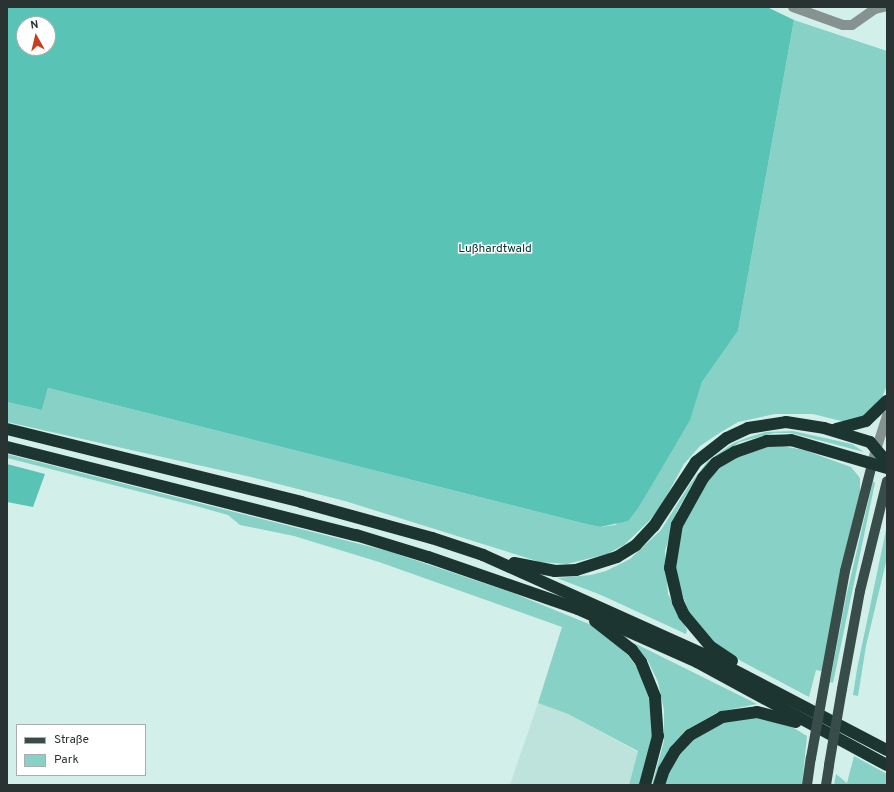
<!DOCTYPE html>
<meta charset="utf-8">
<style>
body{margin:0}
#map{position:relative;width:894px;height:792px;overflow:hidden;background:#d3efea;font-family:Overpass,sans-serif}
div>[style]{position:absolute}
.built>*{inset:0;background:#bee3dd}
.green>*{inset:0;background:#88d1c6}
.forest>*{inset:0;background:#59c4b6}
.minor>*{height:10px;margin:-5px;padding:0 5px;transform-origin:5px;border-radius:5px;background:#869290}
.major>*{height:10px;margin:-5px;padding:0 5px;transform-origin:5px;border-radius:5px;background:#384d49}
.highway>*{height:12px;margin:-6px;padding:0 6px;transform-origin:6px;border-radius:6px;background:#1d3531}
.major-bridge>*{height:10px;margin:-5px;padding:0 5px;transform-origin:5px;border-radius:5px;background:#384d49}
span{translate:-50% -50%;white-space:nowrap;text-align:center;line-height:1.15;-webkit-text-stroke:3px #fff;paint-order:stroke}
.park-label{font-size:12px;color:#00342e}
.frame{position:absolute;inset:0;border:8px solid #293432;pointer-events:none}
.legend{position:absolute;left:16px;top:724px;width:130px;height:52px;box-sizing:border-box;background:#fff;border:1px solid #a9aead;margin:0;padding:5px 7px;list-style:none;font-size:12px;color:#293432}
.legend li{display:flex;align-items:center;gap:8px;height:20px}
.legend b{width:20px;border:1px solid #a9aead}
.north{position:absolute;left:16px;top:16px;width:40px;height:40px;box-sizing:border-box;background:#fff;border:1px solid #a9aead;border-radius:50%;rotate:352deg;font-size:11px;font-weight:700;line-height:16px;text-align:center;color:#293432}
.north::after{content:'';display:block;margin:auto;width:14px;height:18px;background:#c73d1e;clip-path:polygon(50% 0,100% 100%,50% 72%,0 100%)}
</style>
<div id="map">
<div class="built">
<i style="clip-path:polygon(538px 703px,568px 714px,638px 752px,629px 785px,510px 785px)"></i>
</div>
<div class="green">
<i style="clip-path:polygon(794px 20px,887px 51px,887px 385px,880px 403px,858px 419px,845px 422px,813px 414px,775px 414px,738px 422px,721px 432px,700px 446px,684px 464px,661px 506px,649px 521px,624px 545px,607px 554px,567px 564px,540px 562px,345px 501px,251px 477px,7px 422px,7px 402px,42px 410px,48px 388px,586px 524px,600px 527px,615px 525px,639px 507px,690px 418px,702px 382px,738px 331px)"></i>
<i style="clip-path:polygon(793px 431px,852px 444px,864px 452px,791px 433px,774px 433px,740px 442px,718px 456px,698px 475px,677px 511px,665px 551px,668px 594px,687px 630px,686px 634px,601px 595px,557px 578px,591px 575px,606px 571px,630px 559px,661px 530px,690px 484px,708px 461px,732px 444px,746px 438px,766px 432px)"></i>
<i style="clip-path:polygon(782px 446px,804px 450px,851px 467px,860px 478px,860px 496px,822px 671px,816px 670px,809px 697px,741px 661px,710px 639px,690px 616px,676px 576px,676px 560px,683px 526px,709px 479px,723px 465px,741px 454px,760px 447px)"></i>
<i style="clip-path:polygon(7px 454px,391px 552px,513px 593px,589px 624px,621px 646px,638px 669px,648px 692px,653px 732px,641px 785px,629px 785px,638px 751px,568px 714px,538px 703px,562px 627px,379px 562px,294px 536px,240px 525px,228px 515px,196px 506px,7px 458px)"></i>
<i style="clip-path:polygon(873px 481px,875px 483px,833px 683px,830px 682px,846px 597px)"></i>
<i style="clip-path:polygon(887px 525px,887px 558px,866px 646px,858px 696px,853px 695px,857px 669px)"></i>
<i style="clip-path:polygon(632px 642px,757px 704px,718px 712px,685px 731px,670px 749px,655px 785px,652px 785px,664px 741px,664px 710px,658px 682px,647px 659px)"></i>
<i style="clip-path:polygon(757px 717px,787px 724px,807px 736px,802px 785px,665px 785px,672px 765px,694px 738px,730px 720px)"></i>
<i style="clip-path:polygon(854px 756px,887px 774px,887px 785px,834px 785px,836px 774px,847px 783px)"></i>
</div>
<div class="forest">
<i style="clip-path:polygon(evenodd,7px 7px,767px 7px,794px 20px,738px 331px,702px 382px,690px 420px,639px 507px,628px 521px,600px 527px,586px 524px,48px 388px,42px 410px,7px 402px,7px 7px,24px 24px,48px 24px,48px 48px,24px 48px,24px 24px)"></i>
<i style="clip-path:polygon(7px 464px,45px 474px,33px 507px,7px 502px)"></i>
</div>
<div class="minor">
<i style="left:793px;top:7px;width:53px;rotate:19.8deg"></i>
<i style="left:843px;top:25px;width:9px"></i>
<i style="left:852px;top:25px;width:28px;rotate:-35deg"></i>
<i style="left:875px;top:9px;width:9px;rotate:-13deg"></i>
<i style="left:874px;top:456px;width:42px;rotate:-72deg"></i>
</div>
<div class="major">
<i style="left:825px;top:680px;width:111px;rotate:-79.6deg"></i>
<i style="left:845px;top:571px;width:110px;rotate:-75.8deg"></i>
<i style="left:842px;top:689px;width:100px;rotate:-79.6deg"></i>
<i style="left:860px;top:591px;width:113px;rotate:-76.2deg"></i>
<i style="left:807px;top:785px;width:27px;rotate:-82deg"></i>
<i style="left:826px;top:785px;width:20px;rotate:-81deg"></i>
</div>
<div class="highway">
<i style="left:7px;top:429px;width:303px;rotate:13.9deg"></i>
<i style="left:301px;top:502px;width:136px;rotate:15.4deg"></i>
<i style="left:432px;top:538px;width:54px;rotate:18.4deg"></i>
<i style="left:483px;top:555px;width:243px;rotate:24.2deg"></i>
<i style="left:705px;top:655px;width:205px;rotate:27.6deg"></i>
<i style="left:836px;top:429px;width:31px;rotate:-15deg"></i>
<i style="left:866px;top:421px;width:29px;rotate:-44deg"></i>
<i style="left:7px;top:447px;width:360px;rotate:14.2deg"></i>
<i style="left:356px;top:535px;width:75px;rotate:17deg"></i>
<i style="left:428px;top:557px;width:159px;rotate:19.1deg"></i>
<i style="left:578px;top:609px;width:130px;rotate:24deg"></i>
<i style="left:697px;top:662px;width:216px;rotate:28.5deg"></i>
<i style="left:514px;top:563px;width:42px;rotate:11deg"></i>
<i style="left:555px;top:571px;width:21px;rotate:-3deg"></i>
<i style="left:576px;top:570px;width:43px;rotate:-17.6deg"></i>
<i style="left:617px;top:557px;width:22px;rotate:-32deg"></i>
<i style="left:636px;top:545px;width:26px;rotate:-47deg"></i>
<i style="left:654px;top:526px;width:77px;rotate:-56.7deg"></i>
<i style="left:696px;top:462px;width:39px;rotate:-38deg"></i>
<i style="left:727px;top:438px;width:23px;rotate:-25deg"></i>
<i style="left:748px;top:428px;width:38px;rotate:-9deg"></i>
<i style="left:786px;top:422px;width:38px;rotate:9deg"></i>
<i style="left:824px;top:428px;width:48px;rotate:16.9deg"></i>
<i style="left:870px;top:442px;width:26px;rotate:50deg"></i>
<i style="left:595px;top:621px;width:47px;rotate:38.1deg"></i>
<i style="left:632px;top:650px;width:15px;rotate:53deg"></i>
<i style="left:641px;top:662px;width:38px;rotate:68deg"></i>
<i style="left:655px;top:697px;width:39px;rotate:86deg"></i>
<i style="left:658px;top:736px;width:51px;rotate:104.9deg"></i>
<i style="left:732px;top:661px;width:27px;rotate:-146deg"></i>
<i style="left:710px;top:646px;width:40px;rotate:-130deg"></i>
<i style="left:684px;top:615px;width:14px;rotate:-115deg"></i>
<i style="left:678px;top:602px;width:35px;rotate:-103deg"></i>
<i style="left:670px;top:568px;width:44px;rotate:-80.8deg"></i>
<i style="left:677px;top:525px;width:54px;rotate:-61deg"></i>
<i style="left:703px;top:478px;width:20px;rotate:-49deg"></i>
<i style="left:716px;top:463px;width:22px;rotate:-30deg"></i>
<i style="left:735px;top:452px;width:34px;rotate:-19deg"></i>
<i style="left:767px;top:441px;width:24px;rotate:-2deg"></i>
<i style="left:791px;top:440px;width:100px;rotate:16.3deg"></i>
<i style="left:659px;top:785px;width:16px;rotate:-72deg"></i>
<i style="left:664px;top:770px;width:22px;rotate:-60deg"></i>
<i style="left:675px;top:751px;width:22px;rotate:-47deg"></i>
<i style="left:690px;top:735px;width:37px;rotate:-29deg"></i>
<i style="left:722px;top:717px;width:35px;rotate:-8deg"></i>
<i style="left:757px;top:712px;width:40px;rotate:14.4deg"></i>
</div>
<div class="major-bridge">
<i style="left:811px;top:758px;width:79px;rotate:-79.8deg"></i>
<i style="left:829px;top:765px;width:77px;rotate:-80.3deg"></i>
</div>
<div class="park-label">
<span style="left:495px;top:250px">Lußhardtwald</span>
</div>
<div class="frame"></div>
<ul class="legend">
<li><b style="height:5px;background:#384d49"></b>Straße</li>
<li><b style="height:11px;background:#88d1c6"></b>Park</li>
</ul>
<div class="north">N</div>
</div>
